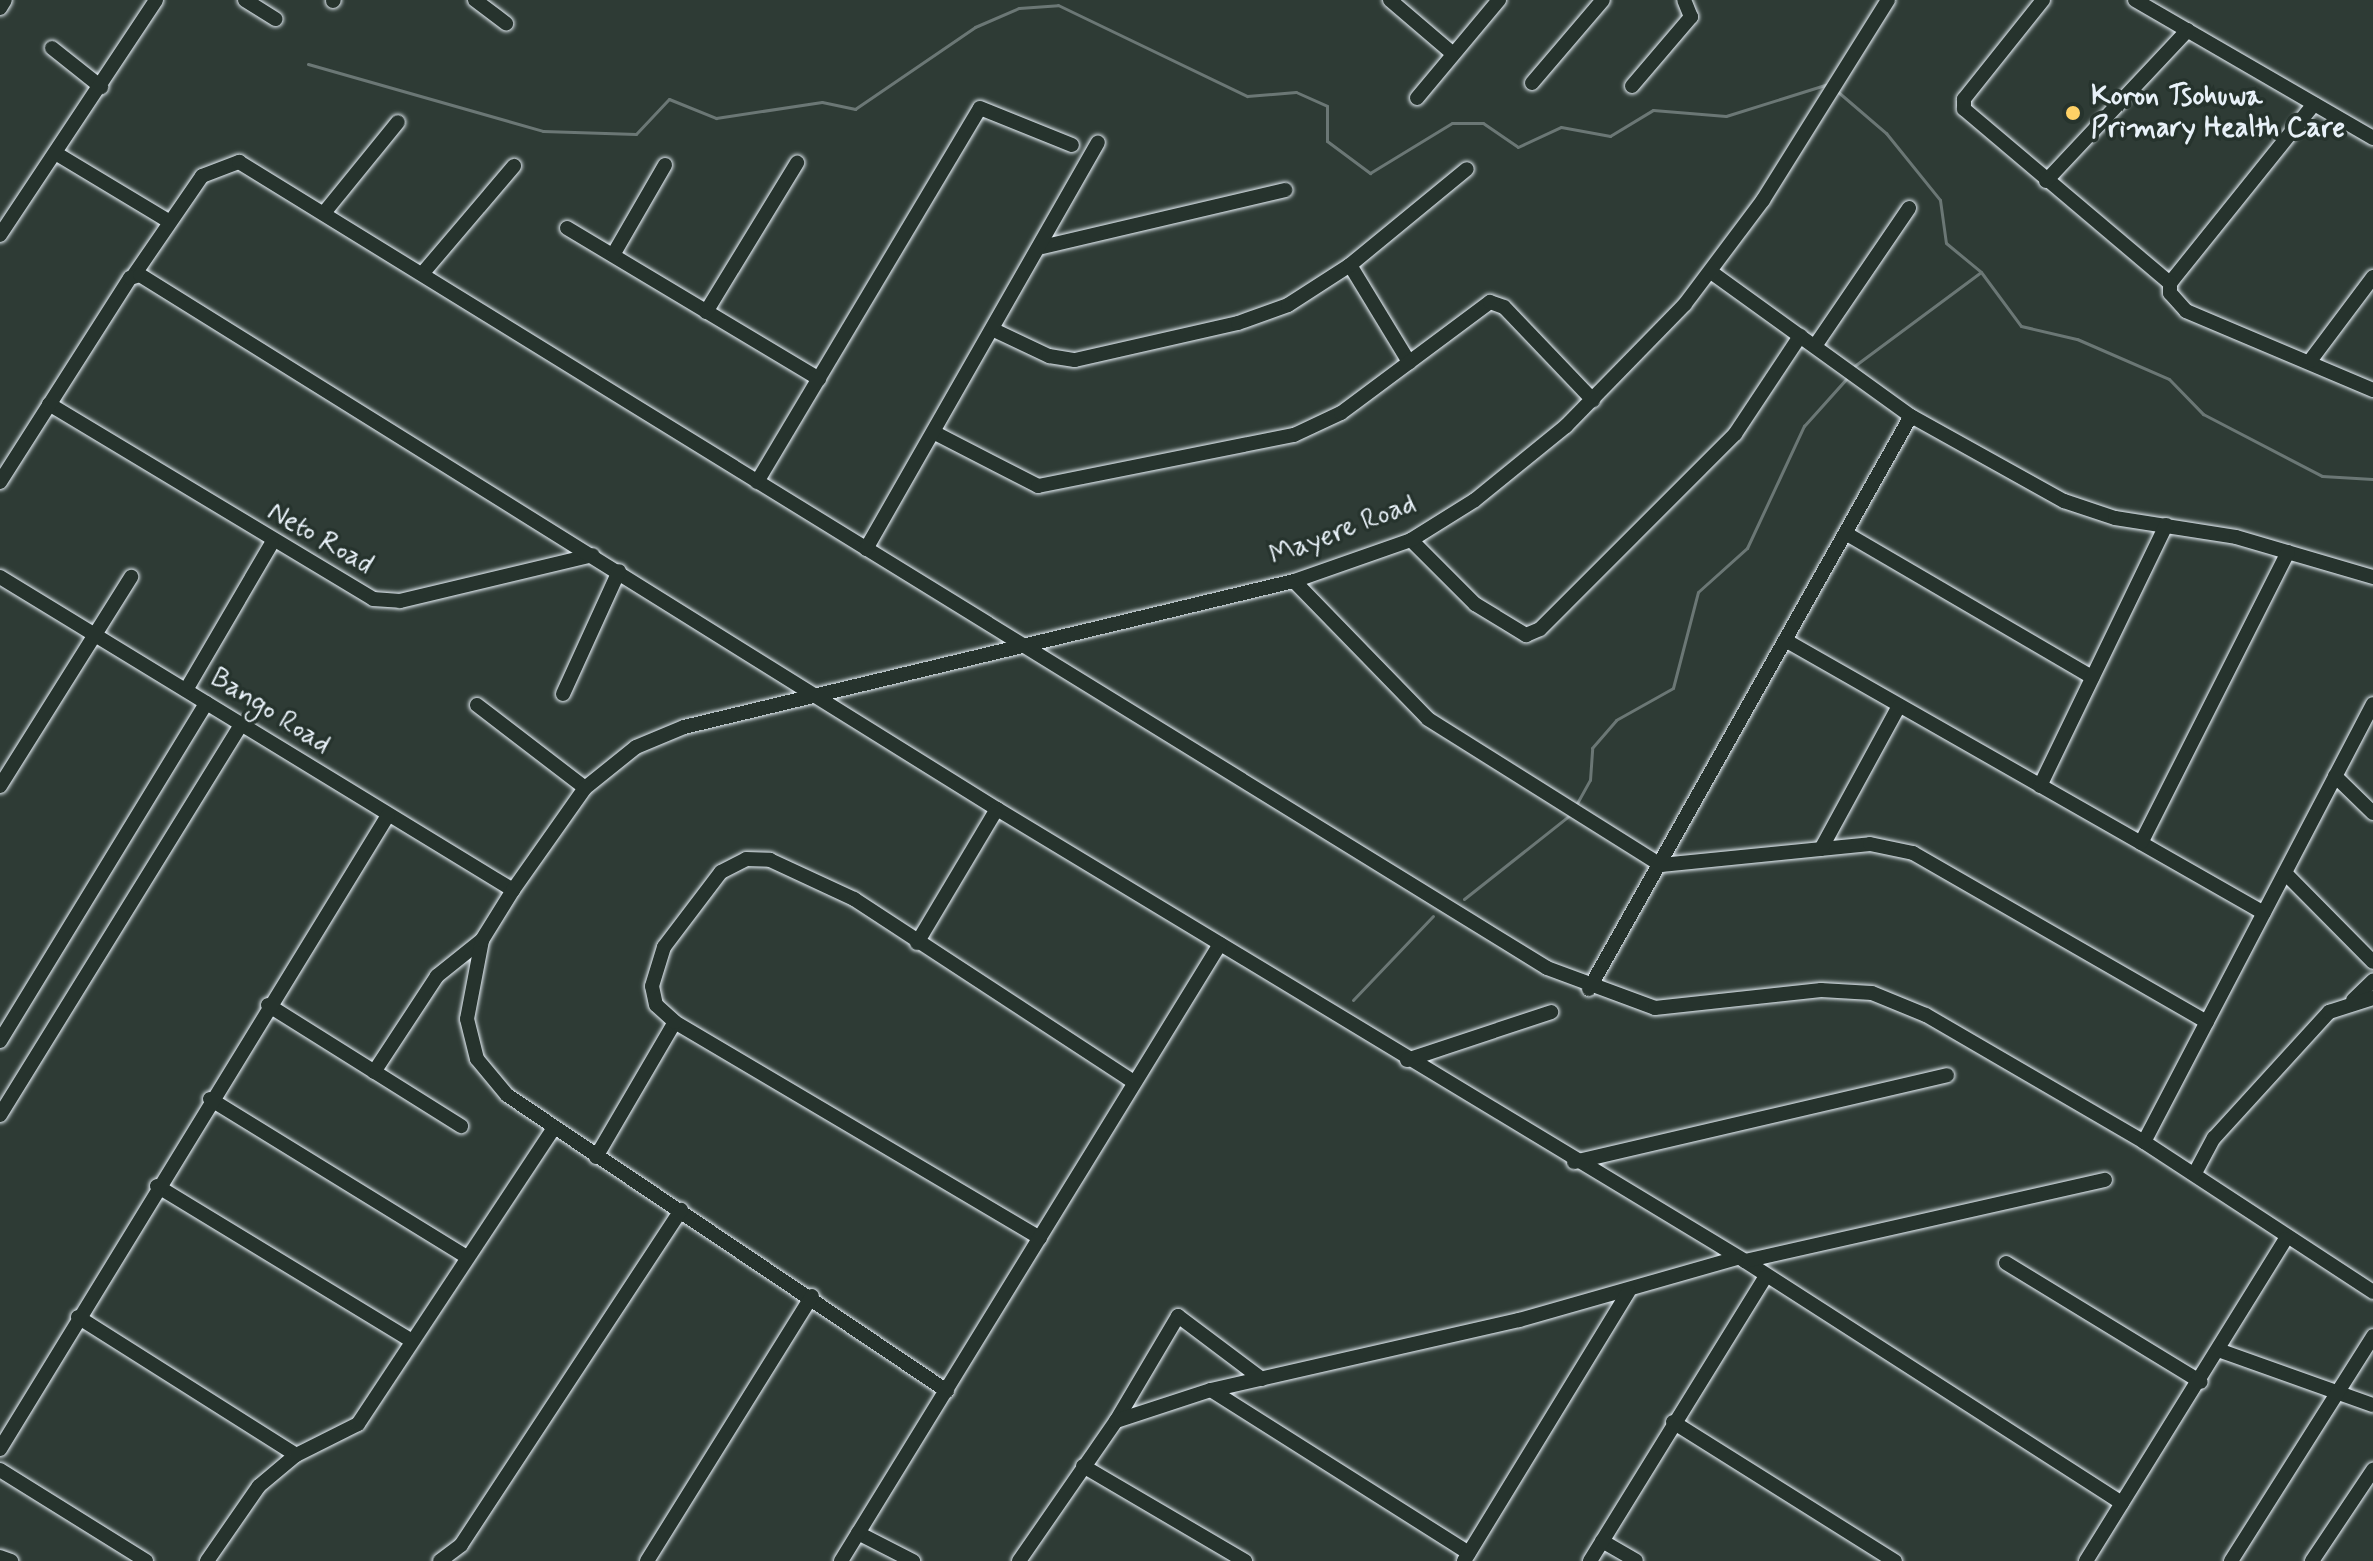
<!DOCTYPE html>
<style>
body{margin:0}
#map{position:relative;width:2373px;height:1561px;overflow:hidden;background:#2e3b35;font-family:Mynerve,sans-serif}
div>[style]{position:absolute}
.stream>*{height:3px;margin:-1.5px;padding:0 1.5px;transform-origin:1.5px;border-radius:1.5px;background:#6b7775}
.roads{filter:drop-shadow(0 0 2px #e8f1f8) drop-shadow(0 0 2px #e8f1f8)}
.minor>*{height:14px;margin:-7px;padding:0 7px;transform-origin:7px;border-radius:7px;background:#26332d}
.dots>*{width:22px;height:22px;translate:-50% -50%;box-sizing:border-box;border:4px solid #26332d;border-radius:50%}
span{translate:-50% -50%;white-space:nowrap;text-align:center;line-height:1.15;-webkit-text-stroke:7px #26332d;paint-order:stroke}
.poi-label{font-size:28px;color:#e8f1f8;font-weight:700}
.left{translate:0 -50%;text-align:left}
.street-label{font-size:28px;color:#e8f1f8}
</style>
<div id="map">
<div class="stream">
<i style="left:308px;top:64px;width:244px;rotate:15.9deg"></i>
<i style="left:543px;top:131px;width:93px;rotate:1.8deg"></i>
<i style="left:636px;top:134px;width:48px;rotate:-46.7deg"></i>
<i style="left:669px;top:99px;width:51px;rotate:22deg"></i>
<i style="left:716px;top:118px;width:107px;rotate:-8.6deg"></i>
<i style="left:822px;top:102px;width:34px;rotate:12deg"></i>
<i style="left:855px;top:109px;width:145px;rotate:-34.3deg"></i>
<i style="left:975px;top:27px;width:48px;rotate:-23.4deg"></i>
<i style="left:1019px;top:8px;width:39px;rotate:-4deg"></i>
<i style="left:1058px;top:5px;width:210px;rotate:25.7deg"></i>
<i style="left:1247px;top:96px;width:49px;rotate:-4.7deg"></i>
<i style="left:1296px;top:92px;width:34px;rotate:24deg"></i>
<i style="left:1327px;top:106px;width:35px;rotate:90deg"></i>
<i style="left:1327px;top:141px;width:54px;rotate:36.7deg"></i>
<i style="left:1370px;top:173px;width:96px;rotate:-31.4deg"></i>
<i style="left:1452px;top:123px;width:31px"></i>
<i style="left:1483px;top:123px;width:42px;rotate:34.4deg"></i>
<i style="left:1518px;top:147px;width:47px;rotate:-24.9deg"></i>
<i style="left:1561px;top:127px;width:50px;rotate:10.4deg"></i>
<i style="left:1610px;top:136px;width:50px;rotate:-31.2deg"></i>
<i style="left:1653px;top:110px;width:73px;rotate:4.7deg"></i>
<i style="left:1726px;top:116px;width:107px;rotate:-17.4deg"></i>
<i style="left:1837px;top:91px;width:65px;rotate:40.6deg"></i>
<i style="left:1886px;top:133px;width:86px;rotate:51.1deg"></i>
<i style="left:1940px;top:200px;width:43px;rotate:82.1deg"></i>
<i style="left:1946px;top:243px;width:45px;rotate:39.6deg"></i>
<i style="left:1981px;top:272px;width:67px;rotate:53.5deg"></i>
<i style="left:2021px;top:326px;width:57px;rotate:13.1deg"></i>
<i style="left:2077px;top:339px;width:100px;rotate:23.5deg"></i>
<i style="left:2169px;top:379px;width:49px;rotate:45.8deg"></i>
<i style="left:2203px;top:414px;width:134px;rotate:27.5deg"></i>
<i style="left:2322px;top:476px;width:51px;rotate:3.4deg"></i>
<i style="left:1853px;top:367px;width:159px;rotate:-36.6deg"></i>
<i style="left:1576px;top:805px;width:29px;rotate:-61deg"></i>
<i style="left:1590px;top:780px;width:32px;rotate:-86deg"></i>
<i style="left:1592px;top:748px;width:37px;rotate:-49deg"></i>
<i style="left:1616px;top:720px;width:65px;rotate:-29.3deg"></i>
<i style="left:1673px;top:688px;width:99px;rotate:-75.4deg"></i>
<i style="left:1698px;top:592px;width:66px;rotate:-41.9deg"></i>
<i style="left:1747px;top:548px;width:135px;rotate:-65deg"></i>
<i style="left:1804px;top:426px;width:66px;rotate:-48.1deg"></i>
<i style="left:1464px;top:899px;width:135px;rotate:-38.4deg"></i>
<i style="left:1353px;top:1000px;width:116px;rotate:-46.4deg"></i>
</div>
<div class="roads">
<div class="minor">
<i style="left:245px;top:0;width:36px;rotate:32deg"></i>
<i style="left:475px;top:0;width:39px;rotate:37deg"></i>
<i style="left:1390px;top:0;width:82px;rotate:40.5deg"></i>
<i style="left:2043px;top:0;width:127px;rotate:128.6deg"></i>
<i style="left:1964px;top:99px;width:10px;rotate:90deg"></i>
<i style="left:1964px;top:109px;width:270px;rotate:40.2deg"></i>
<i style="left:2135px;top:0;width:275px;rotate:30.1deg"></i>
<i style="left:333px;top:1px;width:1px;rotate:-45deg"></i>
<i style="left:0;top:8px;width:9px;rotate:-58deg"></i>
<i style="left:52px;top:48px;width:63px;rotate:38.5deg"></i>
<i style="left:1532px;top:83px;width:109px;rotate:-49.5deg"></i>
<i style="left:1632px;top:86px;width:91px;rotate:-49.5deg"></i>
<i style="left:1691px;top:17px;width:18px;rotate:-112deg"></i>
<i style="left:1417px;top:98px;width:128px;rotate:-50.1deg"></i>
<i style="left:2314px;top:104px;width:230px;rotate:128.8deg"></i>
<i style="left:2170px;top:283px;width:10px;rotate:90deg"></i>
<i style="left:2170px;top:293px;width:24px;rotate:48deg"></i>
<i style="left:2186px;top:311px;width:203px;rotate:22.9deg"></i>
<i style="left:57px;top:154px;width:128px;rotate:31deg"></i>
<i style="left:2046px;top:181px;width:207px;rotate:-46.8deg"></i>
<i style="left:324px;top:213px;width:117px;rotate:-50.9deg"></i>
<i style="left:567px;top:228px;width:294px;rotate:30.9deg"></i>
<i style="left:0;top:235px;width:282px;rotate:-56.4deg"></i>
<i style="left:1042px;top:247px;width:250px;rotate:-13.2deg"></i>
<i style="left:613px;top:255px;width:104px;rotate:-60deg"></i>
<i style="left:1350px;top:265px;width:114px;rotate:58.7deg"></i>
<i style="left:1711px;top:272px;width:246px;rotate:35.8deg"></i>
<i style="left:1911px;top:416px;width:175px;rotate:29.1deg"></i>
<i style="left:2064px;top:501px;width:54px;rotate:18.4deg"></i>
<i style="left:2115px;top:518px;width:122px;rotate:8.9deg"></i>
<i style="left:2236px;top:537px;width:143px;rotate:16.3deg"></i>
<i style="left:422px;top:274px;width:142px;rotate:-49.6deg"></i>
<i style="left:134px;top:275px;width:120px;rotate:-55.5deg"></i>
<i style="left:202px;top:176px;width:40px;rotate:-21deg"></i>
<i style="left:239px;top:162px;width:1536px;rotate:31.64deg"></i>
<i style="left:1547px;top:968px;width:115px;rotate:20.3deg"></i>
<i style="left:1655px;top:1008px;width:167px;rotate:-6.2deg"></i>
<i style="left:1821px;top:990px;width:51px;rotate:3.4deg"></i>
<i style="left:1872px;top:993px;width:58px;rotate:22.2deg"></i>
<i style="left:1926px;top:1015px;width:252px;rotate:30.2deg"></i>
<i style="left:2144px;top:1142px;width:274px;rotate:33.2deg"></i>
<i style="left:706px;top:312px;width:175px;rotate:-58.6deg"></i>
<i style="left:996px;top:331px;width:59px;rotate:25.3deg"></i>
<i style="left:1049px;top:356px;width:26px;rotate:9deg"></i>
<i style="left:1075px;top:360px;width:167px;rotate:-12.8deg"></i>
<i style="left:1238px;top:323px;width:53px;rotate:-19.8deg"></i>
<i style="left:1288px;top:305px;width:74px;rotate:-32.8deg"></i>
<i style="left:1350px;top:265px;width:151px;rotate:-39.4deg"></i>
<i style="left:1815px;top:346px;width:167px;rotate:-55.7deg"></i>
<i style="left:2310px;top:361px;width:105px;rotate:-53.1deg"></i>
<i style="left:49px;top:404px;width:378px;rotate:31deg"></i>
<i style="left:373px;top:599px;width:27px;rotate:4deg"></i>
<i style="left:400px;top:601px;width:198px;rotate:-13.4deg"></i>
<i style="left:935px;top:433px;width:116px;rotate:27.2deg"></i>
<i style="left:1038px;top:486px;width:261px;rotate:-11.3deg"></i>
<i style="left:1294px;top:435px;width:52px;rotate:-25.1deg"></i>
<i style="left:1341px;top:413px;width:186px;rotate:-36.7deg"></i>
<i style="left:1490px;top:302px;width:15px;rotate:20deg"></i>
<i style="left:1504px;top:307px;width:129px;rotate:46.3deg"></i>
<i style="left:0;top:482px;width:242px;rotate:-57.5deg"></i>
<i style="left:130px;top:278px;width:10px;rotate:-17deg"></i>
<i style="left:140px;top:275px;width:1010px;rotate:31.93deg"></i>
<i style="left:997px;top:809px;width:874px;rotate:31.14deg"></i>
<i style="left:1745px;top:1261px;width:448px;rotate:32.7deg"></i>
<i style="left:757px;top:482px;width:435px;rotate:-59.2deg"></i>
<i style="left:980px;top:108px;width:99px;rotate:21.9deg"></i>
<i style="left:1847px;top:534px;width:284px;rotate:30.3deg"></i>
<i style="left:1411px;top:540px;width:91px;rotate:45deg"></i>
<i style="left:1475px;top:604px;width:60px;rotate:31.3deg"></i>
<i style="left:1526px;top:635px;width:15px;rotate:-23deg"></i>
<i style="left:1540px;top:629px;width:276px;rotate:-45deg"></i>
<i style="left:1735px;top:434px;width:118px;rotate:-56.4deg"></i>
<i style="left:866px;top:549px;width:468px;rotate:-60.3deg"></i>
<i style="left:0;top:577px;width:601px;rotate:31.39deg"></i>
<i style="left:1294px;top:581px;width:192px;rotate:45.8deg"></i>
<i style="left:1428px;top:719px;width:275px;rotate:32.1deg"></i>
<i style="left:1661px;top:865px;width:210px;rotate:-5.7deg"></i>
<i style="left:1870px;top:844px;width:44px;rotate:11.8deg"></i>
<i style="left:1913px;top:853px;width:339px;rotate:29.9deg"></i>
<i style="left:1785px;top:640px;width:551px;rotate:29.68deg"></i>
<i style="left:186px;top:690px;width:170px;rotate:-59.7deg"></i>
<i style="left:563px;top:694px;width:135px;rotate:-65.5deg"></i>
<i style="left:477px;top:705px;width:136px;rotate:37.5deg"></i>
<i style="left:2335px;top:776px;width:53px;rotate:44.2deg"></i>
<i style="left:0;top:786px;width:247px;rotate:-57.9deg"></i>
<i style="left:2040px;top:786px;width:290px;rotate:-64.2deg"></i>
<i style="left:2141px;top:843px;width:326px;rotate:-63.2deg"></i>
<i style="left:1821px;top:849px;width:163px;rotate:-61.4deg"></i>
<i style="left:2285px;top:873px;width:125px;rotate:45.3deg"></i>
<i style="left:917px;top:943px;width:156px;rotate:-59.2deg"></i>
<i style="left:1589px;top:989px;width:657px;rotate:-60.67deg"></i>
<i style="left:2353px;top:1000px;width:28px;rotate:-44deg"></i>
<i style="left:268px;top:1005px;width:228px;rotate:32.1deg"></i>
<i style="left:0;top:1041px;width:396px;rotate:-58.6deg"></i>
<i style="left:1407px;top:1060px;width:152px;rotate:-18.4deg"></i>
<i style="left:374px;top:1072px;width:115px;rotate:-56.7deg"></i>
<i style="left:437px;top:976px;width:58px;rotate:-38.7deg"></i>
<i style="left:210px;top:1099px;width:298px;rotate:31.6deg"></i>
<i style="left:0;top:1115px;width:457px;rotate:-58.3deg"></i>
<i style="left:2144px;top:1142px;width:494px;rotate:-62.4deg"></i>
<i style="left:596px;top:1157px;width:156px;rotate:-59.7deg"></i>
<i style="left:1574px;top:1162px;width:383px;rotate:-13.1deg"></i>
<i style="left:2195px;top:1173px;width:40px;rotate:-62deg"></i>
<i style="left:2214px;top:1138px;width:171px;rotate:-47.6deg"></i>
<i style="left:2329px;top:1012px;width:46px;rotate:-17.7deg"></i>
<i style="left:157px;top:1186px;width:298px;rotate:31.3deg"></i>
<i style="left:1040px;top:1238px;width:424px;rotate:-149.4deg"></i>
<i style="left:675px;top:1022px;width:25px;rotate:-138deg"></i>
<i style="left:656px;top:1005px;width:19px;rotate:-102deg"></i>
<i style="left:652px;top:986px;width:41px;rotate:-72.9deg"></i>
<i style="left:664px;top:947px;width:94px;rotate:-52.8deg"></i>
<i style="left:721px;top:872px;width:28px;rotate:-27deg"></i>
<i style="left:746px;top:859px;width:24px;rotate:2deg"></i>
<i style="left:770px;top:860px;width:93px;rotate:24.9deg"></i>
<i style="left:854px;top:899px;width:334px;rotate:33.2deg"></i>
<i style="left:1745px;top:1261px;width:369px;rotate:-12.7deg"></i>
<i style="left:2006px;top:1263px;width:228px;rotate:31.4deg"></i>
<i style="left:78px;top:1317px;width:258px;rotate:32.3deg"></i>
<i style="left:2221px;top:1351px;width:161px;rotate:19.6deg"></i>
<i style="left:1211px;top:1390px;width:305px;rotate:32.3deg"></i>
<i style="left:947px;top:1391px;width:530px;rotate:-146.07deg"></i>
<i style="left:507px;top:1095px;width:47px;rotate:-129.8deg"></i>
<i style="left:477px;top:1059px;width:41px;rotate:-104deg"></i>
<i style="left:467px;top:1019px;width:80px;rotate:-79.2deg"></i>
<i style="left:482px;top:940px;width:59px;rotate:-58.2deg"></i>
<i style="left:513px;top:890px;width:125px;rotate:-54.8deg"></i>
<i style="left:585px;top:788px;width:65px;rotate:-38.8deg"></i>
<i style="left:636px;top:747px;width:52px;rotate:-22.6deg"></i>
<i style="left:684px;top:727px;width:627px;rotate:-13.46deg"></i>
<i style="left:1294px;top:581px;width:124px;rotate:-19.3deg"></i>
<i style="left:1411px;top:540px;width:75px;rotate:-32deg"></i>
<i style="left:1475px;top:500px;width:117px;rotate:-39.1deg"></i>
<i style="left:1566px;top:426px;width:170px;rotate:-45.7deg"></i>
<i style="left:1685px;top:304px;width:130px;rotate:-53.1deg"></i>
<i style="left:1763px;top:200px;width:236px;rotate:-58deg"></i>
<i style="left:1116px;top:1421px;width:122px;rotate:-59.4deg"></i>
<i style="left:1178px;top:1316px;width:105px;rotate:36.9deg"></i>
<i style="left:1673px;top:1422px;width:262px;rotate:32.1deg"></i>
<i style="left:0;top:1449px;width:743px;rotate:-58.53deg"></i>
<i style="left:1083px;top:1466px;width:188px;rotate:30.4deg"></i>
<i style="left:0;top:1470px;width:172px;rotate:31.9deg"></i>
<i style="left:858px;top:1533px;width:62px;rotate:27deg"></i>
<i style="left:1602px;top:1541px;width:39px;rotate:30deg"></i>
<i style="left:0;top:1557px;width:12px;rotate:20deg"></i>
<i style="left:207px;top:1561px;width:91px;rotate:-55.3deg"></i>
<i style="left:259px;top:1486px;width:48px;rotate:-40deg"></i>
<i style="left:296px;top:1455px;width:69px;rotate:-26.6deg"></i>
<i style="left:358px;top:1424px;width:354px;rotate:-56.5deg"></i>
<i style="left:440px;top:1561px;width:26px;rotate:-37deg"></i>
<i style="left:461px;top:1545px;width:401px;rotate:-56.7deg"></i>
<i style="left:647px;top:1561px;width:312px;rotate:-58.1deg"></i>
<i style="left:841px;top:1561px;width:724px;rotate:-58.44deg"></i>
<i style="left:1019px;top:1561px;width:170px;rotate:-55.3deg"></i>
<i style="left:1116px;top:1421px;width:100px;rotate:-18.1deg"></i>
<i style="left:1211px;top:1390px;width:316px;rotate:-12.8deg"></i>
<i style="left:1519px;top:1320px;width:226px;rotate:-15.9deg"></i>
<i style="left:1464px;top:1561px;width:316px;rotate:-58.6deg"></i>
<i style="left:1590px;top:1561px;width:333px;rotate:-58.3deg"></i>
<i style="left:2086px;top:1561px;width:379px;rotate:-58.2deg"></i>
<i style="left:2231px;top:1561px;width:266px;rotate:-57.7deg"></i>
<i style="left:2312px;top:1561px;width:110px;rotate:-56.2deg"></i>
</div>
</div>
<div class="dots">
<i style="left:2073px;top:113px;background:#ffd166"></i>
</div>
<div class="poi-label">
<span class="left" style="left:2091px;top:113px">Koron Tsohuwa<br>Primary Health Care</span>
</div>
<div class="street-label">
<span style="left:1343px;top:531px;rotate:-21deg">Mayere Road</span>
<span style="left:320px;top:539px;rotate:30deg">Neto Road</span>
<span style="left:270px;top:712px;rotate:32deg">Bango Road</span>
</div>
</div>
